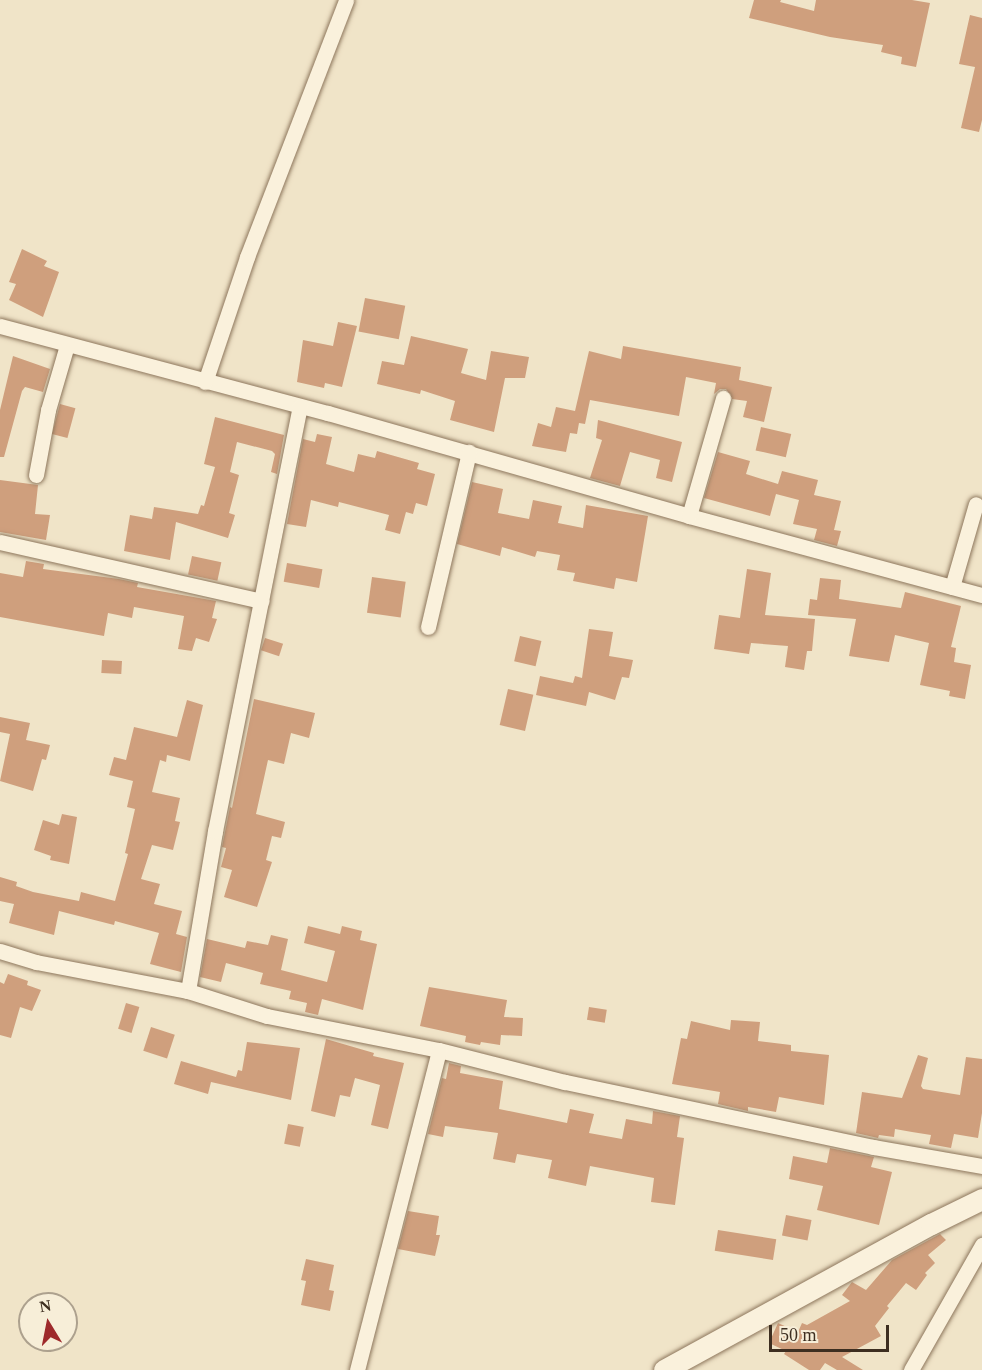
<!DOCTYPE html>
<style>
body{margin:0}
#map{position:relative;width:982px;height:1370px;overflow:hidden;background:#f0e4c8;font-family:"Times New Roman",serif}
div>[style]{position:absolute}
.building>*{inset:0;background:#cf9f7d;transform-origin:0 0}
.roads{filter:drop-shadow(0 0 2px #8d765c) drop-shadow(0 0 2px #8d765c)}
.street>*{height:15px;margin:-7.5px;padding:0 7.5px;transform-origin:7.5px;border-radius:7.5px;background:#faf1dc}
.secondary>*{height:21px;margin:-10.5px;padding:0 10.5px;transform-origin:10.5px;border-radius:10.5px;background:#faf1dc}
span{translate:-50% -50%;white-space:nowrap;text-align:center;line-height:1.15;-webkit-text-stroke:5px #f7eed8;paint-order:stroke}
.north{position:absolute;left:18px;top:1292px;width:60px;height:60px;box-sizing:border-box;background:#f7eed8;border:2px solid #ada18e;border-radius:50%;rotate:350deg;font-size:16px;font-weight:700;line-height:24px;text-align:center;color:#3d2e20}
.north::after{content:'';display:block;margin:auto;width:21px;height:27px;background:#9e2a2b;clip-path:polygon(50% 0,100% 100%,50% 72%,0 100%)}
.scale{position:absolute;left:769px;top:1325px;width:120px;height:27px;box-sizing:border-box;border:3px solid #3d2e20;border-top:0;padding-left:8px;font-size:18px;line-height:21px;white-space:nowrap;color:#3d2e20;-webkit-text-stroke:4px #f7eed8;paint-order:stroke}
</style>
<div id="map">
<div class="building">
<i style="clip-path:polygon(754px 0,781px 0,780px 2px,814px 11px,816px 0,912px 0,930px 3px,916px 67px,901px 64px,902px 57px,881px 52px,883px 45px,830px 37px,749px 18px)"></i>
<i style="clip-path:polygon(970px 15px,982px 18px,982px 120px,979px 132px,961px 128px,975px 67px,959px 64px)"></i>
<i style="clip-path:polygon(22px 249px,47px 261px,44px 266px,59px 272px,43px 317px,9px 300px,16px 284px,9px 282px)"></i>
<i style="left:365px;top:298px;width:41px;height:34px;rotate:11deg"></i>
<i style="clip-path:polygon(338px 322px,357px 326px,342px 387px,325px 383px,324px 388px,297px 382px,303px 340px,333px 346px)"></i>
<i style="clip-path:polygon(411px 336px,468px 349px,461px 373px,486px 380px,491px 351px,529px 357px,525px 378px,505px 378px,494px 432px,450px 420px,455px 401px,421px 390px,420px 394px,377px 384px,382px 361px,404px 365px)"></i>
<i style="clip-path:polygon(623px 346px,741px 367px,739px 380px,772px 387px,764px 422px,743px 417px,747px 401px,732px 399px,726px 389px,720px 389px,714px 394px,716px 383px,686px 377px,679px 416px,590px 400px,585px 424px,579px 423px,577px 434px,570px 433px,566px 452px,532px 446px,538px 423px,551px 427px,556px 407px,575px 411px,589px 351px,621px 359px)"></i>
<i style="clip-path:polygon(13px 356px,50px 369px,43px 392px,25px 387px,22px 391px,4px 457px,0 457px,0 410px)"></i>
<i style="left:60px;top:404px;width:16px;height:31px;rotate:15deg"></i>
<i style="clip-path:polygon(215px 417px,284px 435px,277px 474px,271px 472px,275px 454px,272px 451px,237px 442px,230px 472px,239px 475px,229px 513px,235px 515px,228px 538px,176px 522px,170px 560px,124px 551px,130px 515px,152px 519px,154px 507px,198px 514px,201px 505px,204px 506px,215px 467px,204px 464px)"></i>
<i style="clip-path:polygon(598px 420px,682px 442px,672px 482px,656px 478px,660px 460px,630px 452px,620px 486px,590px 478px,602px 440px,596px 438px)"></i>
<i style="left:761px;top:427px;width:31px;height:24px;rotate:13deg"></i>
<i style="clip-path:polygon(317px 434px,332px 437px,326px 464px,354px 472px,358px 454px,375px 458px,377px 451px,419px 463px,417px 469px,435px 474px,427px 506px,416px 503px,413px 514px,406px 512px,400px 534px,385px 530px,389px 515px,339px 502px,338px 507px,311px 500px,306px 527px,287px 524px,303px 439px,315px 442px)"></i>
<i style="clip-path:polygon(718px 452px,750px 461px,746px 474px,778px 484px,782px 471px,818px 480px,814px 495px,841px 501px,834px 530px,841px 531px,837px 546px,814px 540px,817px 529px,793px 524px,799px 500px,776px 494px,770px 516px,704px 498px)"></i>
<i style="clip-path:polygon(0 480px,38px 485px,35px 514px,50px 515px,46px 540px,0 532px)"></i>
<i style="clip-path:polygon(472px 482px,503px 489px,498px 513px,529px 519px,533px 500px,562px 506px,558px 523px,583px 528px,586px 505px,648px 516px,637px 582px,616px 578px,614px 589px,573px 581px,575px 573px,557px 570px,560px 555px,537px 551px,535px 557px,502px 547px,500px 556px,457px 544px)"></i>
<i style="left:192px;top:556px;width:30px;height:19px;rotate:12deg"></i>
<i style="clip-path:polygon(26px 561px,44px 564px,43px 569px,119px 579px,138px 583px,137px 587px,216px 601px,212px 618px,217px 619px,209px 642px,196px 638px,192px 651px,178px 649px,184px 616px,134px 607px,132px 618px,108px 613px,104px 636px,0 617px,0 573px,23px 577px)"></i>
<i style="left:287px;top:563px;width:36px;height:19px;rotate:10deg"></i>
<i style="clip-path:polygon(747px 569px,771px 573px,765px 615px,815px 619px,812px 651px,807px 651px,804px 670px,785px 667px,788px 646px,751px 643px,749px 654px,714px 649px,719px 615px,740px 618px)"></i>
<i style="left:372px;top:577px;width:34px;height:36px;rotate:8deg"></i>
<i style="clip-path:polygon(820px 578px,841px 580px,839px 599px,901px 608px,905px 592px,961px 606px,951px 647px,956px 648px,954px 662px,971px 665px,965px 699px,949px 696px,950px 691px,920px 685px,929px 643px,895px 635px,889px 662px,849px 656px,856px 619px,808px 615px,810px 599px,817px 600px)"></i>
<i style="clip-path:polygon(589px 629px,613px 632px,609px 656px,633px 660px,629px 678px,622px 677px,615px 700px,589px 692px,586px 706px,536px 695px,540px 676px,573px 683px,575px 676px,582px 678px)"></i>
<i style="left:520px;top:636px;width:22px;height:26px;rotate:13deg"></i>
<i style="left:265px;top:638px;width:19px;height:13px;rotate:18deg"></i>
<i style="left:102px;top:660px;width:20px;height:13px;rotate:3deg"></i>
<i style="left:508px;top:689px;width:26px;height:37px;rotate:13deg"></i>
<i style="clip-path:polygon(254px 699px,315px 713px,309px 738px,291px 733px,284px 764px,268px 760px,256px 814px,285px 822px,281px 838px,272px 836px,266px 860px,272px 862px,257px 907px,224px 897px,232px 870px,221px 867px,226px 848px,222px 847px,230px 807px,232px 808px)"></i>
<i style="clip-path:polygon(187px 700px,203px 705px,190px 761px,167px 755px,166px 762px,160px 760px,152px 792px,180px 798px,175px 821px,180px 822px,173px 850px,152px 845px,141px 879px,160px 884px,154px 904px,182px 911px,176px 934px,187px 937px,181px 972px,150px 964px,159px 933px,115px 921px,114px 925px,59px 911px,54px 935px,9px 923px,14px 904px,0 901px,0 877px,17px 882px,16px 886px,33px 892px,79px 901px,81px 892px,115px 901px,128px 854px,125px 853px,135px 809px,127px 807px,133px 781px,109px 775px,114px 757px,126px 760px,134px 727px,177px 737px)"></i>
<i style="clip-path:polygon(0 717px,30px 723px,26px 740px,50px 745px,46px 760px,42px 759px,33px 791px,0 781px,10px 734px,0 732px)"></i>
<i style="clip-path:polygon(62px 814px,77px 817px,69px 864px,50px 860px,51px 856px,34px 850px,43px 820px,59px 825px)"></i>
<i style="clip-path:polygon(308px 926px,340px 934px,342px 926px,362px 931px,360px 940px,377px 944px,363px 1010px,322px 999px,318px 1015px,305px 1012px,307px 1003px,289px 999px,291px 991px,260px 984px,263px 973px,226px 963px,221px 982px,200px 977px,207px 939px,245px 948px,247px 941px,268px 945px,271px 935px,288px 939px,281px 970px,327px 982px,335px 951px,304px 943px)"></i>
<i style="clip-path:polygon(8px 974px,28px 981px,27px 985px,41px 990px,32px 1011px,20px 1007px,11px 1038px,0 1035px,0 982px,4px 984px)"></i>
<i style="clip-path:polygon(429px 987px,507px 1000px,504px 1017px,523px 1018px,522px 1036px,501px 1035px,500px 1045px,481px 1042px,480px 1045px,465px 1042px,466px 1036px,420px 1026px)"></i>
<i style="left:126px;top:1003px;width:14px;height:27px;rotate:17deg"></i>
<i style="left:589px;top:1007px;width:18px;height:13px;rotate:9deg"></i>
<i style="clip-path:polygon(731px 1020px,760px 1022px,758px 1041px,791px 1045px,791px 1051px,829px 1055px,824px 1105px,779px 1097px,776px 1112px,748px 1107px,748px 1111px,718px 1104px,720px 1092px,672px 1084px,681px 1038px,687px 1039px,691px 1021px,730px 1030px)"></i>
<i style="left:151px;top:1027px;width:25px;height:25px;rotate:18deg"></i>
<i style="clip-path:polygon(326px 1039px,374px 1053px,373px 1056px,404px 1063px,388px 1129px,371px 1125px,380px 1085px,355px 1078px,350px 1097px,340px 1095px,335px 1117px,311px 1111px)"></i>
<i style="clip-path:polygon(247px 1042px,300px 1048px,291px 1100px,211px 1082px,208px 1094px,174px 1084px,181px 1061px,236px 1077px,238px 1070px,242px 1071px)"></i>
<i style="clip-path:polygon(918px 1055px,928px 1058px,921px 1086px,923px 1089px,960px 1095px,966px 1057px,982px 1059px,982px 1113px,978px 1138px,954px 1134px,951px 1148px,929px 1144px,931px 1135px,912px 1132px,895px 1129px,894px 1137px,879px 1135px,878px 1138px,856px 1133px,862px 1092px,902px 1098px)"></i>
<i style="clip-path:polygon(449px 1063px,461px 1066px,460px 1073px,503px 1081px,499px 1109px,567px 1123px,570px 1109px,594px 1114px,589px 1133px,622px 1139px,626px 1119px,652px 1124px,653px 1111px,680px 1116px,677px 1137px,684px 1138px,675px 1205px,651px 1202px,654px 1178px,590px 1166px,586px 1186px,548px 1178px,552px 1160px,517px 1154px,515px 1163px,493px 1159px,498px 1133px,445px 1126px,443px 1137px,428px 1134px,442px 1078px,446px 1079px)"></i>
<i style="left:288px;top:1124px;width:16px;height:20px;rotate:11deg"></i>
<i style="clip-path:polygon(830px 1148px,874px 1157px,871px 1167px,892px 1172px,879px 1225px,817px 1210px,823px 1186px,789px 1179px,793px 1156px,827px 1163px)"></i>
<i style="clip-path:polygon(408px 1211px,439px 1216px,436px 1235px,440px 1235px,435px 1256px,398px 1249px)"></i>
<i style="left:786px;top:1215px;width:26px;height:21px;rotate:11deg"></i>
<i style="left:718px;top:1230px;width:59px;height:21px;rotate:9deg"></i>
<i style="clip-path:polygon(940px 1234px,946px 1240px,928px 1255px,935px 1263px,925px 1273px,927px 1275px,916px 1290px,906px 1283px,887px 1306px,889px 1308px,875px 1326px,881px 1336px,842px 1357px,863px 1370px,837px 1370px,825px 1363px,820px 1370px,809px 1370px,784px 1354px,786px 1351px,769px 1343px,778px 1323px,798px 1332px,802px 1323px,807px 1325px,850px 1301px,842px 1295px,852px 1282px,866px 1290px,892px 1260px)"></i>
<i style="clip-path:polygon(306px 1259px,334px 1265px,329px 1290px,334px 1291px,330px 1311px,301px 1305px,306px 1281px,301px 1280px)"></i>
</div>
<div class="roads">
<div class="street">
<i style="left:0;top:326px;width:339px;rotate:14.9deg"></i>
<i style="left:328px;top:413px;width:375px;rotate:15.9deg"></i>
<i style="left:689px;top:516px;width:303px;rotate:15.1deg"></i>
<i style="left:205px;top:382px;width:132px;rotate:-71.4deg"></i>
<i style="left:247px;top:257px;width:275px;rotate:-68.9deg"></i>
<i style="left:36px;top:475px;width:66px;rotate:-79.5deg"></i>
<i style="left:48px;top:410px;width:68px;rotate:-73.7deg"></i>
<i style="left:689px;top:516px;width:123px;rotate:-73.9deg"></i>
<i style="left:0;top:542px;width:268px;rotate:12.7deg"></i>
<i style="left:952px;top:587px;width:86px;rotate:-73.9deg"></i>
<i style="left:428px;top:627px;width:180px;rotate:-76.8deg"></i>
<i style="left:0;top:951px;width:38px;rotate:17deg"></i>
<i style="left:36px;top:962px;width:155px;rotate:10.8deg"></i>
<i style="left:188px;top:991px;width:83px;rotate:17.6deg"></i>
<i style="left:267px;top:1016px;width:175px;rotate:11.2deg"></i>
<i style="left:439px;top:1050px;width:130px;rotate:14.3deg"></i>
<i style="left:565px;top:1082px;width:315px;rotate:11.9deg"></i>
<i style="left:873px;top:1147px;width:111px;rotate:9.9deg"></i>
<i style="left:188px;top:991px;width:162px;rotate:-80.4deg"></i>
<i style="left:215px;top:831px;width:433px;rotate:-78.7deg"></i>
<i style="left:357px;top:1370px;width:330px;rotate:-75.6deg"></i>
<i style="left:911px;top:1370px;width:144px;rotate:-60.4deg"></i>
</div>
<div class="secondary">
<i style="left:664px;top:1370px;width:304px;rotate:-28.7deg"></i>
<i style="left:931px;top:1224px;width:57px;rotate:-26.1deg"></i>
</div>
</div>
<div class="north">N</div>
<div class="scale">50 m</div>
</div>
